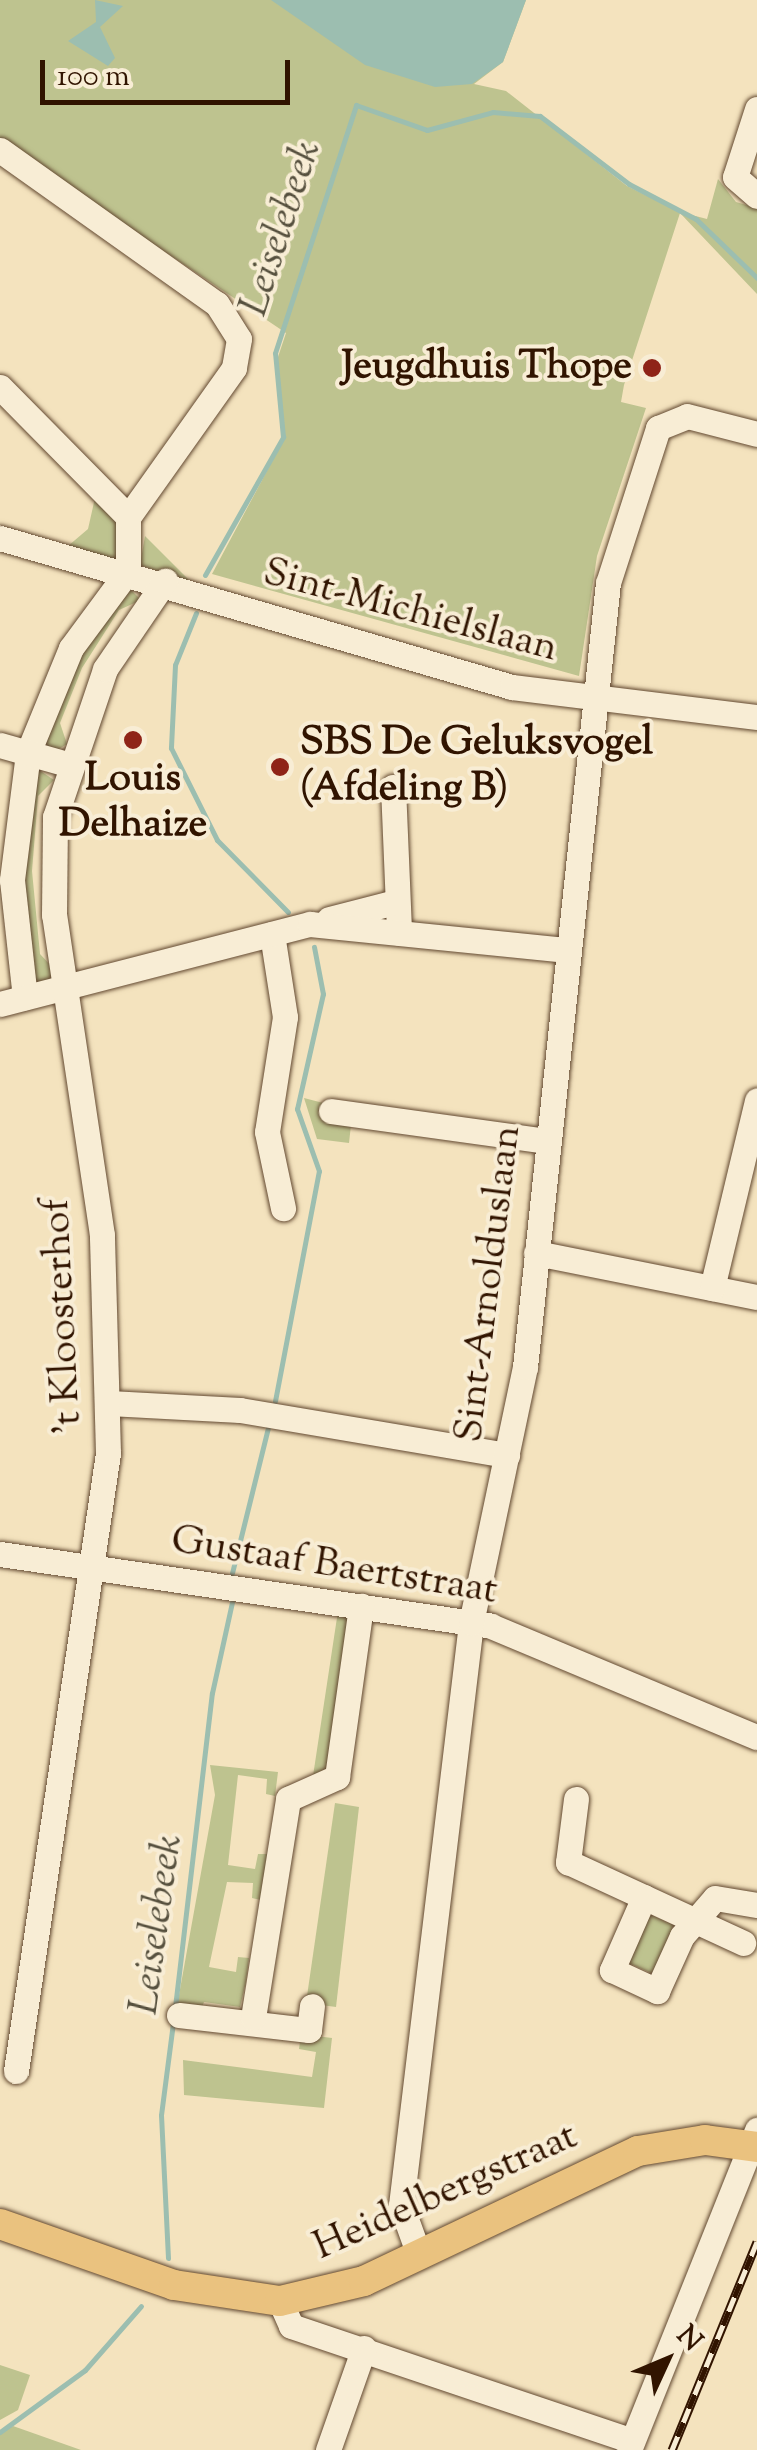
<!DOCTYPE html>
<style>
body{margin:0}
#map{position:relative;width:757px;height:2450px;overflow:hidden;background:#f4e3be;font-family:"Sorts Mill Goudy",serif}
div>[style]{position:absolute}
.green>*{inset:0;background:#bec38f;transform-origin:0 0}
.water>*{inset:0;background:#9cbeb0}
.stream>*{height:5px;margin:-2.5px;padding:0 2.5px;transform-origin:2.5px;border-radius:2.5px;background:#9cbeb0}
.roads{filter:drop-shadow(0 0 2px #624830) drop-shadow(0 0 2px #624830)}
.minor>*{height:25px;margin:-12.5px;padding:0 12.5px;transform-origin:12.5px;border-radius:12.5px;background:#f8edd5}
.major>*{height:30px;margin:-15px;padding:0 15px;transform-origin:15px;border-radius:15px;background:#eac27f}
.rail>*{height:9px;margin-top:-4.5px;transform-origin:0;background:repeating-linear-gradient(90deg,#f8edd5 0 15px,#311400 0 30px);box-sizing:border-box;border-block:2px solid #311400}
.dots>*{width:28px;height:28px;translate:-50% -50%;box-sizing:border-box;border:5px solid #f8edd5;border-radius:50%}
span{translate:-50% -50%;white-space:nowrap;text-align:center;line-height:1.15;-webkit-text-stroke:8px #f8edd5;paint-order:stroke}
.poi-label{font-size:40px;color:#311400;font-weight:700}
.right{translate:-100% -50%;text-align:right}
.left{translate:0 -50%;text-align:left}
.street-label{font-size:40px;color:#311400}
.water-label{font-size:42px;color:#56503e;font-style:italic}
.north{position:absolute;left:617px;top:2310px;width:100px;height:100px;-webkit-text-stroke:8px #f8edd5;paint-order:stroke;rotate:46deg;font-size:28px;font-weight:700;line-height:40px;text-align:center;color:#311400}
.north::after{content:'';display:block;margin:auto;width:35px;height:45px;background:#311400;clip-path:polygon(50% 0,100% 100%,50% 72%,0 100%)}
.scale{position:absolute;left:40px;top:60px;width:250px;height:45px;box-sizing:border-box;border:5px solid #311400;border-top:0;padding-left:12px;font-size:30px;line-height:35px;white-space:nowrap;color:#311400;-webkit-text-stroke:8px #f8edd5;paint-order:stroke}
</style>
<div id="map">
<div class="green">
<i style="clip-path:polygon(0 0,526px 0,503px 62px,474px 84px,506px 91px,627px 186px,680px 212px,707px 219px,718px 179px,736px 202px,757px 208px,757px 294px,680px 213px,624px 385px,621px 402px,646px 408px,597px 556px,579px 676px,212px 574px,285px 437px,277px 360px,286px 333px,0 141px)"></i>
<i style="clip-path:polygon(95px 498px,118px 518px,118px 560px,68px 546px,88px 529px)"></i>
<i style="clip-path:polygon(145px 536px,188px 579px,188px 581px,140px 565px)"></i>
<i style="clip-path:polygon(125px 584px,141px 600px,119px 610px,82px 668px,60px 723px,67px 744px,54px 752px,39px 743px,47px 709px)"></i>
<i style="clip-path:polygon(36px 768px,54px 780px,38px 796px,32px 871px,40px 954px,54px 969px,48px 984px,29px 983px,17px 875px)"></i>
<i style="clip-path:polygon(304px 1098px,327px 1104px,326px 1122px,351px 1125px,349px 1143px,317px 1139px)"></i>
<i style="clip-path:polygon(338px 1611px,349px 1612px,327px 1769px,313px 1776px)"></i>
<i style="clip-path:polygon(210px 1765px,278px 1772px,275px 1796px,266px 1794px,267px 1779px,238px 1775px,228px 1865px,255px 1869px,258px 1854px,268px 1854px,261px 1900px,252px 1898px,253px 1883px,227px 1882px,209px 1967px,236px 1972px,238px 1957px,249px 1958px,246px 1982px,240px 2007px,204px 2002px,201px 2010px,177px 2006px,215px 1795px)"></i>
<i style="clip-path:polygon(335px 1803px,359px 1807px,336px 2007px,306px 2003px)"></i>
<i style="left:649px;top:1914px;width:27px;height:53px;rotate:24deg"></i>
<i style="clip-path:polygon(301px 2034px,332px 2038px,324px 2108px,184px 2095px,183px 2060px,312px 2077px,316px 2052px,299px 2049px)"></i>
<i style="clip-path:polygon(0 2365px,30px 2375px,18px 2410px,0 2420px)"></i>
<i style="clip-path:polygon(13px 2426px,81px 2450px,0 2450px,0 2432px)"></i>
</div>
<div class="water">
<i style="clip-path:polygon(95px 0,123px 6px,100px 27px,115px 58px,108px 66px,68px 41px,96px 22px)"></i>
<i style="clip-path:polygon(271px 0,526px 0,503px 62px,472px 84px,435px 87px,365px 65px)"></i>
</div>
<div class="stream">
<i style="left:205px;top:575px;width:159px;rotate:-60.5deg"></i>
<i style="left:283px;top:437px;width:84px;rotate:-95.4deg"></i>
<i style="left:275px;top:353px;width:261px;rotate:-71.9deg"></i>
<i style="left:356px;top:105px;width:75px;rotate:19.4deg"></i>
<i style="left:427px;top:130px;width:68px;rotate:-15.3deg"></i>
<i style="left:493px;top:112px;width:47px;rotate:4.9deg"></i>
<i style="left:540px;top:116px;width:112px;rotate:37.4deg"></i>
<i style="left:629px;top:184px;width:76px;rotate:27.6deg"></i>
<i style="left:696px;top:219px;width:85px;rotate:44deg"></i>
<i style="left:196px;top:613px;width:56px;rotate:112deg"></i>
<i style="left:175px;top:665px;width:83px;rotate:92.8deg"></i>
<i style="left:171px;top:748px;width:103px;rotate:63.4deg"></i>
<i style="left:217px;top:840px;width:101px;rotate:45.4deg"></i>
<i style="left:275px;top:1401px;width:234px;rotate:-79.2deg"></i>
<i style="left:319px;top:1171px;width:66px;rotate:-109.5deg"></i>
<i style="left:297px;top:1109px;width:118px;rotate:-77.3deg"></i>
<i style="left:323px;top:994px;width:48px;rotate:-100.8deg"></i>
<i style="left:232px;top:1573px;width:149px;rotate:-76.1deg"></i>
<i style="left:175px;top:2007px;width:316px;rotate:-83.3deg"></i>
<i style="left:212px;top:1693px;width:93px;rotate:-77.6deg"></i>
<i style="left:168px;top:2258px;width:143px;rotate:-92.8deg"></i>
<i style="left:161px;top:2115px;width:94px;rotate:-82.6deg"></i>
<i style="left:0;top:2432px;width:105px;rotate:-36.1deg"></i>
<i style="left:85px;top:2370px;width:85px;rotate:-48.8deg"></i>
</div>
<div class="roads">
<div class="minor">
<i style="left:757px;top:109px;width:71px;rotate:107.9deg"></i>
<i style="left:735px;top:177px;width:29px;rotate:41deg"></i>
<i style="left:0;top:150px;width:266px;rotate:35.4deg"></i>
<i style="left:217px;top:304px;width:41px;rotate:57.8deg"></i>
<i style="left:239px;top:339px;width:29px;rotate:100deg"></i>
<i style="left:234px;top:368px;width:183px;rotate:125.4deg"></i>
<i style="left:128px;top:517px;width:54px;rotate:90deg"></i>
<i style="left:128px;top:571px;width:96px;rotate:126.5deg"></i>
<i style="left:71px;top:648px;width:113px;rotate:112.3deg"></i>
<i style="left:28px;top:753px;width:128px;rotate:97.2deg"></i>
<i style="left:12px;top:880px;width:118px;rotate:83.7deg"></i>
<i style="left:0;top:387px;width:182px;rotate:45.4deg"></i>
<i style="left:0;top:538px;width:533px;rotate:16.23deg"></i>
<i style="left:512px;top:687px;width:247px;rotate:7deg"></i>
<i style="left:0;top:745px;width:70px;rotate:15.8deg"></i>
<i style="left:393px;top:787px;width:146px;rotate:87.6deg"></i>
<i style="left:329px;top:919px;width:65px;rotate:-14.3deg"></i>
<i style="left:272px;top:934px;width:84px;rotate:81.1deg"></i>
<i style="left:285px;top:1017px;width:116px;rotate:98.9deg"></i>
<i style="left:267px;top:1132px;width:78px;rotate:78.1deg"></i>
<i style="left:0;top:1004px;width:320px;rotate:-14.5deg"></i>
<i style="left:310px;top:924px;width:259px;rotate:5.8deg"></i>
<i style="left:331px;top:1111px;width:219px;rotate:7.9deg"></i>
<i style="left:536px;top:1253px;width:225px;rotate:11.3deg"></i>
<i style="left:712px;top:1288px;width:193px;rotate:-76.5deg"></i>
<i style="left:109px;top:1403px;width:131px;rotate:3.1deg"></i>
<i style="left:240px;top:1410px;width:271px;rotate:9.6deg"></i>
<i style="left:0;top:1554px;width:496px;rotate:8.3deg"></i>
<i style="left:491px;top:1626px;width:288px;rotate:22.7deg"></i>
<i style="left:576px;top:1799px;width:64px;rotate:97.2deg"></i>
<i style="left:568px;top:1862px;width:193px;rotate:24.8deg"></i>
<i style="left:644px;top:1897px;width:80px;rotate:113.7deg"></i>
<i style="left:612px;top:1970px;width:50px;rotate:25deg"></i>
<i style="left:657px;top:1991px;width:60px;rotate:-65.6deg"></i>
<i style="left:682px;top:1936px;width:50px;rotate:-49deg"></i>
<i style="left:715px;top:1898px;width:43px;rotate:9.5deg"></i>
<i style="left:179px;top:2015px;width:131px;rotate:6.6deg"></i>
<i style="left:309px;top:2030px;width:24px;rotate:-83deg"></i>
<i style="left:253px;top:2018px;width:222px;rotate:-80.9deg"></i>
<i style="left:288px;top:1799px;width:54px;rotate:-24.2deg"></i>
<i style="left:337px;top:1777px;width:173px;rotate:-82deg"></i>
<i style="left:16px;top:2071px;width:625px;rotate:-81.53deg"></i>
<i style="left:108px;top:1453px;width:218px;rotate:-91.6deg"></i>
<i style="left:102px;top:1235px;width:324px;rotate:-98.5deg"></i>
<i style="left:54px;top:915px;width:98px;rotate:-89.4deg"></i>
<i style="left:55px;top:817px;width:156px;rotate:-71.3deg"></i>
<i style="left:105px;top:669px;width:107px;rotate:-55.7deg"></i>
<i style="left:419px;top:2255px;width:53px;rotate:-109.8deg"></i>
<i style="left:401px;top:2205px;width:586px;rotate:-83.14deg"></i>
<i style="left:471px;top:1623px;width:262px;rotate:-78.1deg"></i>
<i style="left:525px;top:1367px;width:788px;rotate:-83.96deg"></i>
<i style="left:608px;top:583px;width:163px;rotate:-72.1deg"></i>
<i style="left:658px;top:428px;width:31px;rotate:-22deg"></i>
<i style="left:687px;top:416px;width:72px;rotate:14.4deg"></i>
<i style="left:280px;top:2301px;width:27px;rotate:66deg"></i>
<i style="left:291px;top:2326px;width:360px;rotate:18.6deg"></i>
<i style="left:328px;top:2450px;width:108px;rotate:-70.6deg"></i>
<i style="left:629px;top:2450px;width:345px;rotate:-68.2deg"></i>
</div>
<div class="major">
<i style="left:0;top:2224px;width:184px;rotate:19.3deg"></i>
<i style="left:174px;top:2285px;width:107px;rotate:8.6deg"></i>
<i style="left:280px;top:2301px;width:86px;rotate:-13.4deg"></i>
<i style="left:364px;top:2281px;width:303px;rotate:-25.4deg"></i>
<i style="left:638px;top:2151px;width:68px;rotate:-9.3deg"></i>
<i style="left:705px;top:2140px;width:52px;rotate:7.7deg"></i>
</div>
</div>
<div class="rail">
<i style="left:672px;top:2450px;width:225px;rotate:-67.8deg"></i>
</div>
<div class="dots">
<i style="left:652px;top:368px;background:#8f2418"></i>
<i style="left:133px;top:740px;background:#8f2418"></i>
<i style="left:280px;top:767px;background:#8f2418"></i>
</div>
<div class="poi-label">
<span class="right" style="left:632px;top:368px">Jeugdhuis Thope</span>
<span class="left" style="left:300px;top:767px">SBS De Geluksvogel<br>(Afdeling B)</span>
<span style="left:133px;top:803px">Louis<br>Delhaize</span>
</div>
<div class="street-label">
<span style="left:410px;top:612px;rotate:15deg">Sint-Michielslaan</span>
<span style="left:490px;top:1284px;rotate:-83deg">Sint-Arnolduslaan</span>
<span style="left:64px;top:1316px;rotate:-93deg">'t Kloosterhof</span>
<span style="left:334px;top:1567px;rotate:9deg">Gustaaf Baertstraat</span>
<span style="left:446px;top:2193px;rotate:-24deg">Heidelbergstraat</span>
</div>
<div class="water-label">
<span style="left:282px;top:229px;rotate:-72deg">Leiselebeek</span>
<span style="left:158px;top:1925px;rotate:-82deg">Leiselebeek</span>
</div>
<div class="north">N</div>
<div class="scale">100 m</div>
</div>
